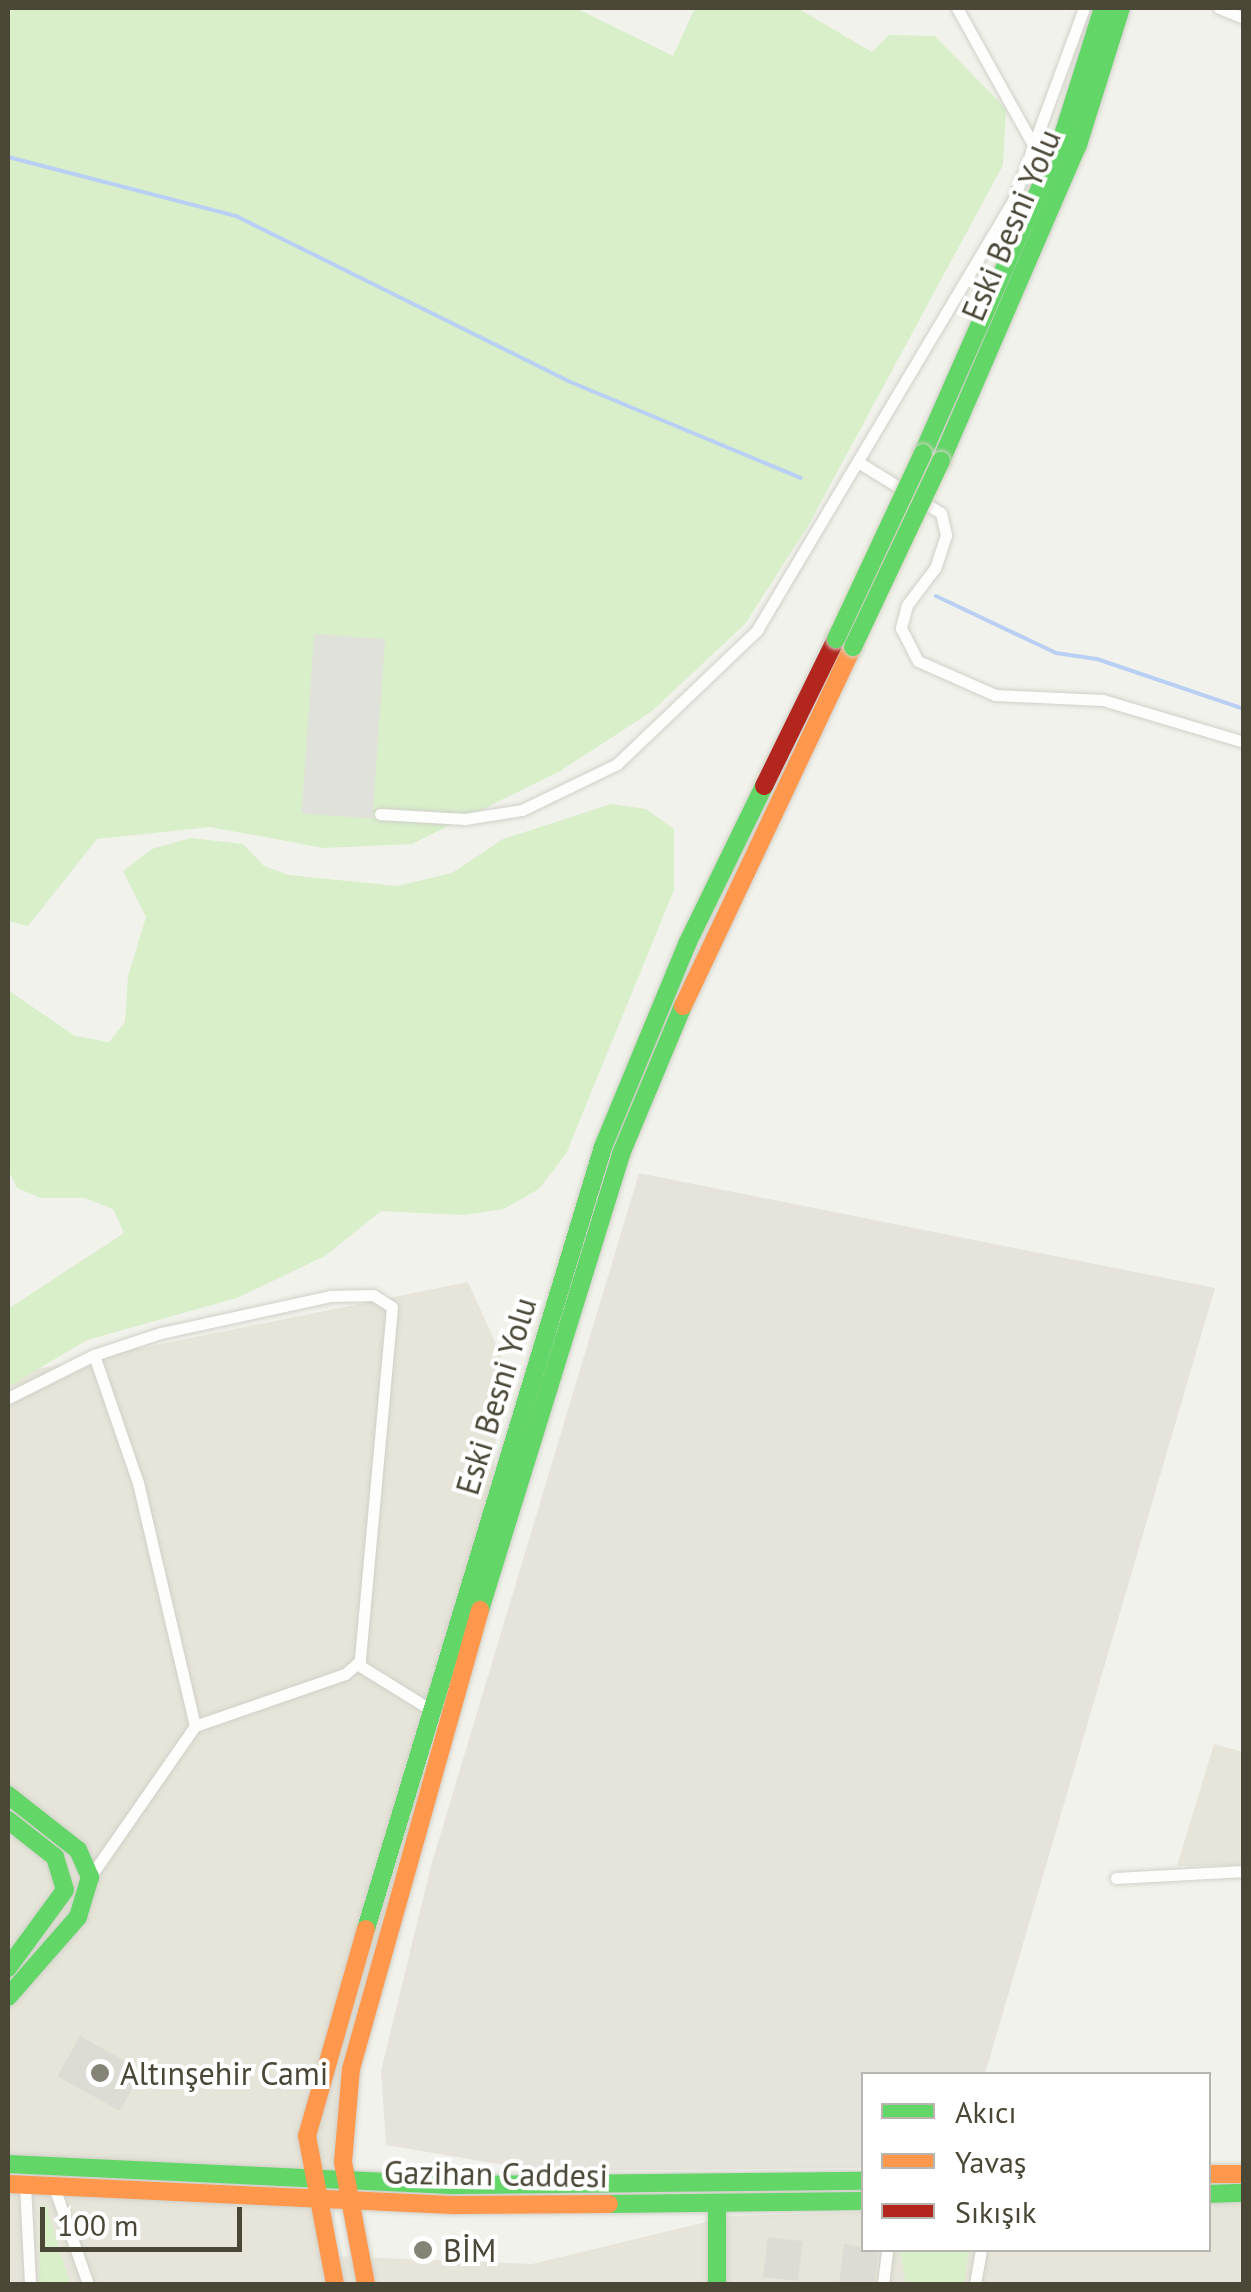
<!DOCTYPE html>
<meta charset="utf-8">
<style>
body{margin:0}
#map{position:relative;width:1251px;height:2292px;overflow:hidden;background:#f2f2ec;font-family:"PT Sans",sans-serif}
div>[style]{position:absolute}
.residential>*{inset:0;background:#e7e5d9}
.industrial>*{inset:0;background:#e5e3db}
.green>*{inset:0;background:#d8efca}
.parking>*{inset:0;background:#e1e1db;transform-origin:0 0}
.stream>*{height:4px;margin:-2px;padding:0 2px;transform-origin:2px;border-radius:2px;background:#b9cff3}
.building>*{inset:0;background:#dcdbd4;transform-origin:0 0}
.roads{filter:drop-shadow(0 0 2px #d0d0c9) drop-shadow(0 0 2px #d0d0c9)}
.street>*{height:11px;margin:-5.5px;padding:0 5.5px;transform-origin:5.5px;border-radius:5.5px;background:#fdfdfc}
.fast>*{height:18px;margin:-9px;padding:0 9px;transform-origin:9px;border-radius:9px;background:#63d668}
.slow>*{height:18px;margin:-9px;padding:0 9px;transform-origin:9px;border-radius:9px;background:#ff974d}
.jam>*{height:18px;margin:-9px;padding:0 9px;transform-origin:9px;border-radius:9px;background:#b3261e}
.bridges{filter:drop-shadow(0 0 2px #d3d3c4) drop-shadow(0 0 2px #d3d3c4)}
.fast-bridge>*{height:18px;margin:-9px;padding:0 9px;transform-origin:9px;border-radius:9px;background:#63d668}
.dots>*{width:28px;height:28px;translate:-50% -50%;box-sizing:border-box;border:5px solid #fff;border-radius:50%}
span{translate:-50% -50%;white-space:nowrap;text-align:center;line-height:1.15;-webkit-text-stroke:8px #fff;paint-order:stroke}
.street-label{font-size:32px;color:#4a4736}
.poi-label{font-size:32px;color:#4a4736}
.left{translate:0 -50%;text-align:left}
.frame{position:absolute;inset:0;border:10px solid #4a4736;pointer-events:none}
.legend{position:absolute;left:861px;top:2072px;width:350px;height:180px;box-sizing:border-box;background:#fff;border:2px solid #b7b5af;margin:0;padding:12px 18px;list-style:none;font-size:30px;color:#4a4736}
.legend li{display:flex;align-items:center;gap:20px;height:50px}
.legend b{width:50px;border:2px solid #b7b5af}
.scale{position:absolute;left:40px;top:2207px;width:202px;height:45px;box-sizing:border-box;border:5px solid #4a4736;border-top:0;padding-left:12px;font-size:30px;line-height:35px;white-space:nowrap;color:#4a4736;-webkit-text-stroke:8px #fff;paint-order:stroke}
</style>
<div id="map">
<div class="residential">
<i style="clip-path:polygon(468px 1282px,501px 1355px,494px 1469px,337px 2145px,333px 2256px,532px 2264px,731px 2216px,863px 2212px,864px 2250px,1208px 2250px,1209px 2203px,1243px 2202px,1243px 2284px,8px 2284px,8px 1375px)"></i>
<i style="clip-path:polygon(1214px 1744px,1243px 1752px,1243px 1865px,1177px 1866px)"></i>
</div>
<div class="industrial">
<i style="clip-path:polygon(639px 1173px,1215px 1288px,985px 2074px,864px 2074px,863px 2168px,539px 2171px,386px 2145px,381px 2071px,431px 1866px)"></i>
</div>
<div class="green">
<i style="clip-path:polygon(8px 8px,576px 8px,673px 56px,695px 8px,797px 8px,872px 52px,889px 35px,935px 36px,1006px 109px,1003px 165px,808px 526px,745px 624px,651px 712px,560px 771px,412px 844px,324px 848px,210px 827px,97px 839px,28px 926px,8px 921px)"></i>
<i style="clip-path:polygon(611px 804px,646px 809px,674px 829px,674px 890px,566px 1154px,539px 1189px,504px 1209px,463px 1215px,381px 1211px,325px 1256px,237px 1298px,87px 1340px,8px 1387px,8px 1309px,124px 1233px,113px 1209px,85px 1198px,41px 1198px,17px 1188px,8px 1169px,8px 990px,75px 1036px,109px 1042px,125px 1022px,128px 976px,146px 917px,123px 871px,152px 849px,191px 838px,243px 844px,264px 866px,289px 875px,397px 886px,452px 873px,503px 839px)"></i>
<i style="clip-path:polygon(46px 2205px,70px 2284px,39px 2284px,40px 2206px)"></i>
<i style="clip-path:polygon(900px 2250px,969px 2250px,964px 2284px,906px 2284px)"></i>
</div>
<div class="parking">
<i style="left:385px;top:639px;width:180px;height:71px;rotate:94deg"></i>
</div>
<div class="stream">
<i style="left:8px;top:157px;width:236px;rotate:14.5deg"></i>
<i style="left:236px;top:216px;width:371px;rotate:26.4deg"></i>
<i style="left:568px;top:381px;width:252px;rotate:22.6deg"></i>
<i style="left:936px;top:596px;width:133px;rotate:25.4deg"></i>
<i style="left:1056px;top:653px;width:41px;rotate:8.3deg"></i>
<i style="left:1097px;top:659px;width:155px;rotate:18.8deg"></i>
</div>
<div class="building">
<i style="left:80px;top:2036px;width:71px;height:46px;rotate:29deg"></i>
<i style="left:768px;top:2237px;width:35px;height:40px;rotate:7deg"></i>
<i style="clip-path:polygon(844px 2244px,878px 2250px,874px 2284px,839px 2284px)"></i>
</div>
<div class="roads">
<div class="street">
<i style="left:957px;top:8px;width:162px;rotate:60.9deg"></i>
<i style="left:1219px;top:8px;width:27px;rotate:22deg"></i>
<i style="left:858px;top:462px;width:97px;rotate:31.6deg"></i>
<i style="left:941px;top:513px;width:23px;rotate:77deg"></i>
<i style="left:946px;top:535px;width:35px;rotate:108deg"></i>
<i style="left:935px;top:568px;width:46px;rotate:127.1deg"></i>
<i style="left:907px;top:605px;width:24px;rotate:105deg"></i>
<i style="left:901px;top:628px;width:37px;rotate:63deg"></i>
<i style="left:918px;top:661px;width:84px;rotate:23.8deg"></i>
<i style="left:995px;top:695px;width:108px;rotate:2.7deg"></i>
<i style="left:1103px;top:700px;width:147px;rotate:16.6deg"></i>
<i style="left:380px;top:814px;width:85px;rotate:3.4deg"></i>
<i style="left:465px;top:819px;width:58px;rotate:-9deg"></i>
<i style="left:522px;top:810px;width:106px;rotate:-25.8deg"></i>
<i style="left:617px;top:764px;width:194px;rotate:-43.7deg"></i>
<i style="left:757px;top:630px;width:500px;rotate:-59.2deg"></i>
<i style="left:1013px;top:201px;width:206px;rotate:-69.8deg"></i>
<i style="left:8px;top:1398px;width:96px;rotate:-26.6deg"></i>
<i style="left:94px;top:1355px;width:71px;rotate:-18.2deg"></i>
<i style="left:161px;top:1333px;width:173px;rotate:-12.3deg"></i>
<i style="left:330px;top:1296px;width:43px;rotate:-1.3deg"></i>
<i style="left:373px;top:1295px;width:22px;rotate:32deg"></i>
<i style="left:392px;top:1307px;width:355px;rotate:95.2deg"></i>
<i style="left:360px;top:1661px;width:20px;rotate:139deg"></i>
<i style="left:345px;top:1674px;width:159px;rotate:160.9deg"></i>
<i style="left:357px;top:1664px;width:84px;rotate:31.8deg"></i>
<i style="left:90px;top:1877px;width:184px;rotate:-55.2deg"></i>
<i style="left:195px;top:1726px;width:250px;rotate:-103.2deg"></i>
<i style="left:138px;top:1483px;width:135px;rotate:-109deg"></i>
<i style="left:1116px;top:1878px;width:128px;rotate:-3.1deg"></i>
<i style="left:25px;top:2185px;width:99px;rotate:87.1deg"></i>
<i style="left:54px;top:2187px;width:103px;rotate:70.7deg"></i>
<i style="left:883px;top:2284px;width:34px;rotate:-83deg"></i>
<i style="left:975px;top:2284px;width:35px;rotate:-80deg"></i>
</div>
<div class="fast">
<i style="left:923px;top:453px;width:344px;rotate:-66.2deg"></i>
<i style="left:1062px;top:138px;width:136px;rotate:-72.5deg"></i>
<i style="left:941px;top:461px;width:344px;rotate:-66.6deg"></i>
<i style="left:1078px;top:145px;width:144px;rotate:-72.6deg"></i>
<i style="left:480px;top:1610px;width:477px;rotate:-72.8deg"></i>
<i style="left:621px;top:1154px;width:160px;rotate:-67.3deg"></i>
<i style="left:8px;top:1795px;width:89px;rotate:38.2deg"></i>
<i style="left:78px;top:1850px;width:30px;rotate:66deg"></i>
<i style="left:90px;top:1877px;width:42px;rotate:106.7deg"></i>
<i style="left:78px;top:1917px;width:106px;rotate:131.2deg"></i>
<i style="left:8px;top:1820px;width:60px;rotate:38.2deg"></i>
<i style="left:55px;top:1857px;width:34px;rotate:73deg"></i>
<i style="left:65px;top:1890px;width:97px;rotate:126.2deg"></i>
<i style="left:366px;top:1929px;width:817px;rotate:-73.14deg"></i>
<i style="left:603px;top:1147px;width:220px;rotate:-67.5deg"></i>
<i style="left:687px;top:944px;width:176px;rotate:-64deg"></i>
<i style="left:8px;top:2164px;width:449px;rotate:2.7deg"></i>
<i style="left:457px;top:2185px;width:407px;rotate:-0.6deg"></i>
<i style="left:1208px;top:2194px;width:36px;rotate:-2deg"></i>
<i style="left:717px;top:2203px;width:81px;rotate:90deg"></i>
<i style="left:609px;top:2204px;width:255px;rotate:-0.7deg"></i>
</div>
<div class="slow">
<i style="left:683px;top:1006px;width:397px;rotate:-64.7deg"></i>
<i style="left:1208px;top:2174px;width:36px"></i>
<i style="left:8px;top:2184px;width:449px;rotate:2.7deg"></i>
<i style="left:457px;top:2205px;width:152px;rotate:-0.4deg"></i>
<i style="left:335px;top:2284px;width:151px;rotate:-100.7deg"></i>
<i style="left:307px;top:2136px;width:215px;rotate:-74.1deg"></i>
<i style="left:366px;top:2284px;width:124px;rotate:-100.7deg"></i>
<i style="left:343px;top:2162px;width:93px;rotate:-85.1deg"></i>
<i style="left:351px;top:2069px;width:477px;rotate:-74.3deg"></i>
</div>
<div class="jam">
<i style="left:764px;top:786px;width:164px;rotate:-63.9deg"></i>
</div>
</div>
<div class="bridges">
<div class="fast-bridge">
<i style="left:836px;top:639px;width:205px;rotate:-64.9deg"></i>
<i style="left:853px;top:647px;width:206px;rotate:-64.7deg"></i>
</div>
</div>
<div class="dots">
<i style="left:100px;top:2073px;background:#858376"></i>
<i style="left:423px;top:2250px;background:#858376"></i>
</div>
<div class="street-label">
<span style="left:1011px;top:225px;rotate:-67deg">Eski Besni Yolu</span>
<span style="left:496px;top:1396px;rotate:-73deg">Eski Besni Yolu</span>
<span style="left:496px;top:2174px;rotate:1deg">Gazihan Caddesi</span>
</div>
<div class="poi-label">
<span class="left" style="left:120px;top:2073px">Altınşehir Cami</span>
<span class="left" style="left:443px;top:2250px">BİM</span>
</div>
<div class="frame"></div>
<ul class="legend">
<li><b style="height:12px;background:#63d668"></b>Akıcı</li>
<li><b style="height:12px;background:#ff974d"></b>Yavaş</li>
<li><b style="height:12px;background:#b3261e"></b>Sıkışık</li>
</ul>
<div class="scale">100 m</div>
</div>
